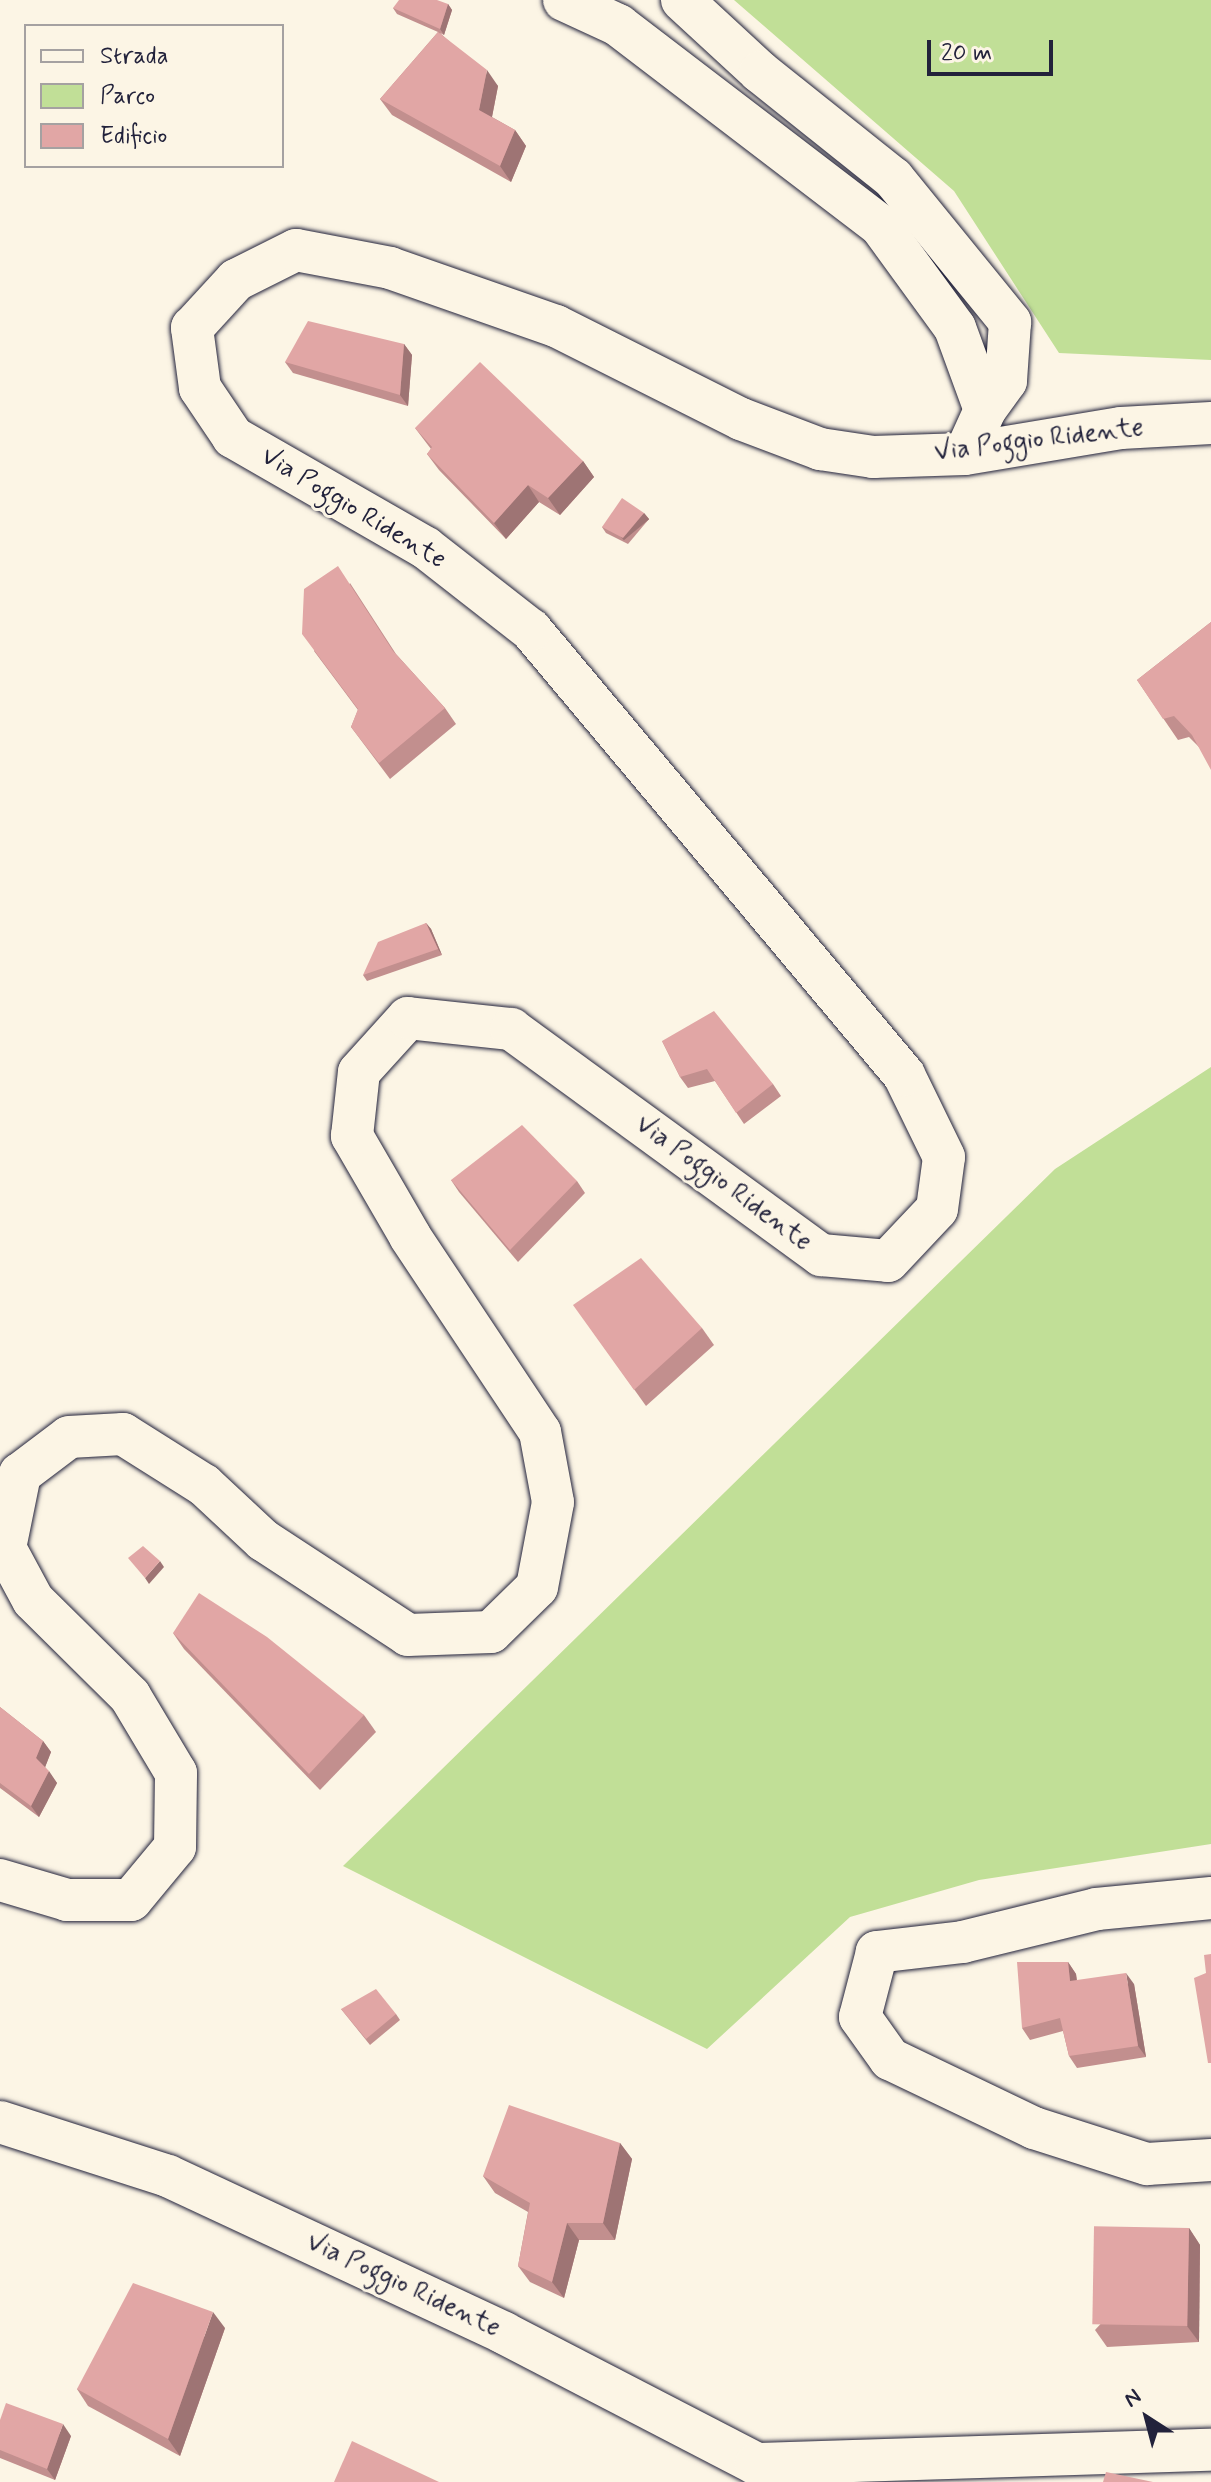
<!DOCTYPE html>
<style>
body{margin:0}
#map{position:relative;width:1211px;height:2482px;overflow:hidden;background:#fcf5e5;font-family:Mynerve,sans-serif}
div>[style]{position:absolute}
.green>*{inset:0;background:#c1df97}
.roads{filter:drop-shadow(0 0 2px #22223b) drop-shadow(0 0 2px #22223b)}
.minor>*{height:42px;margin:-21px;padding:0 21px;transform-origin:21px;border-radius:21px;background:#fcf5e5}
.wall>*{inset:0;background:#c28f8e}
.shaded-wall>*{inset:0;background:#9e7474;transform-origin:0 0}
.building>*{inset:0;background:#e1a6a5;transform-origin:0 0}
span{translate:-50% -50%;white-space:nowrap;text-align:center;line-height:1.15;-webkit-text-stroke:6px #fcf5e5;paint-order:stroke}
.street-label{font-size:26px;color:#22223b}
.legend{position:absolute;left:24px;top:24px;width:260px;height:144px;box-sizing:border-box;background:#fcf5e5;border:2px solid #a5a1a1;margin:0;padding:10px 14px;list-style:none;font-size:24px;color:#22223b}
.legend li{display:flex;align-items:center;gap:16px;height:40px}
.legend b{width:40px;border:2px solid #a5a1a1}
.north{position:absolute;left:1107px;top:2378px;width:80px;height:80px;-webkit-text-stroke:6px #fcf5e5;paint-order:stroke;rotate:324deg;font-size:22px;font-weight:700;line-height:32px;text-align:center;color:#22223b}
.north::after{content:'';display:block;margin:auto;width:28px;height:36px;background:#22223b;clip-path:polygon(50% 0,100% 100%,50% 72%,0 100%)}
.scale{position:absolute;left:927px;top:40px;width:126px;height:36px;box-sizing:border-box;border:4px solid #22223b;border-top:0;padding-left:10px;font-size:24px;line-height:28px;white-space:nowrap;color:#22223b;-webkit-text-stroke:6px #fcf5e5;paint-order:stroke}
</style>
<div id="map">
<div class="green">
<i style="clip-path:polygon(734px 0,1211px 0,1211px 360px,1059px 353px,954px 191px)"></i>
<i style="clip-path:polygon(1211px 1067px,1211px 1844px,979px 1880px,850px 1917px,707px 2049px,343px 1866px,1055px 1169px)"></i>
</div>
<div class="roads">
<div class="minor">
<i style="left:564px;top:0;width:60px;rotate:24.8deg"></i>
<i style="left:618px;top:25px;width:330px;rotate:37.4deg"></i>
<i style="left:880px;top:225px;width:127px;rotate:53.9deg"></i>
<i style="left:955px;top:328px;width:87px;rotate:69.9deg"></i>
<i style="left:985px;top:410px;width:48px;rotate:114.4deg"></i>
<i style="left:682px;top:0;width:106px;rotate:42.7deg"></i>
<i style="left:760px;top:72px;width:170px;rotate:38.6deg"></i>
<i style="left:893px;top:178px;width:186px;rotate:50.9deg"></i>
<i style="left:1010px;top:322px;width:59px;rotate:93.9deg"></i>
<i style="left:1006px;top:381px;width:36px;rotate:126deg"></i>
<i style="left:0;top:1880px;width:70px;rotate:16.6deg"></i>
<i style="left:67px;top:1900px;width:64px"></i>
<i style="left:131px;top:1900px;width:69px;rotate:-50.3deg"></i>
<i style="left:175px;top:1847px;width:74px;rotate:-89.2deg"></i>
<i style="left:176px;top:1773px;width:90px;rotate:-120.9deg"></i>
<i style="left:130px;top:1696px;width:136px;rotate:-135.3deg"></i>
<i style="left:33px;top:1600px;width:59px;rotate:-118.3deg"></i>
<i style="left:5px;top:1548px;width:76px;rotate:-78.5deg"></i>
<i style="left:20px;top:1474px;width:61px;rotate:-37.1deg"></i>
<i style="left:69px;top:1437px;width:54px;rotate:-3.2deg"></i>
<i style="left:123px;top:1434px;width:96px;rotate:32.2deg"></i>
<i style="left:204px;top:1485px;width:81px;rotate:43deg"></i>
<i style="left:263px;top:1540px;width:173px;rotate:33.2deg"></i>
<i style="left:408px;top:1635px;width:83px;rotate:-2.1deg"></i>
<i style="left:491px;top:1632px;width:64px;rotate:-44.4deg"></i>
<i style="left:537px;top:1587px;width:86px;rotate:-79.3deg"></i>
<i style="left:553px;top:1502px;width:71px;rotate:-100.5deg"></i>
<i style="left:540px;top:1432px;width:235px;rotate:-123.6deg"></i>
<i style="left:410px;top:1236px;width:116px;rotate:-120.1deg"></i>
<i style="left:352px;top:1136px;width:64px;rotate:-83.8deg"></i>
<i style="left:359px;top:1072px;width:73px;rotate:-47.8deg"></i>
<i style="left:408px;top:1018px;width:104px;rotate:6.1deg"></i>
<i style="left:511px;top:1029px;width:384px;rotate:36.1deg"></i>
<i style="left:821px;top:1255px;width:67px;rotate:5.1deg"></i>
<i style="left:888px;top:1261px;width:71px;rotate:-46.7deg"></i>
<i style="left:937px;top:1209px;width:52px;rotate:-82.3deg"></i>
<i style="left:944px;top:1157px;width:91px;rotate:-116deg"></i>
<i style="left:904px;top:1075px;width:581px;rotate:-129.97deg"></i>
<i style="left:531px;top:630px;width:133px;rotate:-142deg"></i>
<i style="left:426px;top:548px;width:223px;rotate:-150.1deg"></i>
<i style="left:233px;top:437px;width:59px;rotate:-124deg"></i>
<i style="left:200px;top:388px;width:61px;rotate:-97.6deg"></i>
<i style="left:192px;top:328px;width:65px;rotate:-47.5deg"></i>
<i style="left:236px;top:280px;width:67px;rotate:-26.6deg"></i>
<i style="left:296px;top:250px;width:96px;rotate:10.8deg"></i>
<i style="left:390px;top:268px;width:176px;rotate:19.3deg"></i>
<i style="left:556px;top:326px;width:207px;rotate:26.7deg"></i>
<i style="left:741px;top:419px;width:85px;rotate:20.8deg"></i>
<i style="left:820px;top:449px;width:54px;rotate:8.6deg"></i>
<i style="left:873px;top:457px;width:92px;rotate:-1.9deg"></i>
<i style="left:965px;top:454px;width:158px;rotate:-9.5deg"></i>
<i style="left:1121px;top:428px;width:90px;rotate:-3.2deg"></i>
<i style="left:1211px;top:1898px;width:115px;rotate:174.5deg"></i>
<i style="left:1097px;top:1909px;width:138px;rotate:166.2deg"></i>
<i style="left:963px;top:1942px;width:87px;rotate:173.4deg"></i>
<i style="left:877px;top:1952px;width:67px;rotate:104.7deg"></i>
<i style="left:860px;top:2017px;width:52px;rotate:54.5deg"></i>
<i style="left:890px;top:2059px;width:160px;rotate:25.6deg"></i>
<i style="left:1034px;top:2128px;width:119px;rotate:17.7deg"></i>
<i style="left:1147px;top:2164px;width:64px;rotate:-3.6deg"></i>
<i style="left:0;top:2122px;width:176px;rotate:17.8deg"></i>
<i style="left:168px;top:2176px;width:371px;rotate:25deg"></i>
<i style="left:504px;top:2333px;width:324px;rotate:27.4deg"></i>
<i style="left:756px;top:2464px;width:455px;rotate:-1.8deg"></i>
</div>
</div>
<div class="wall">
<i style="clip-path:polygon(448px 4px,452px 10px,444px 35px,440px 33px,498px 86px,492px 117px,515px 130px,526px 146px,511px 182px,392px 115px,380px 99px,438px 32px,397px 14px,393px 8px)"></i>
<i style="clip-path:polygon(404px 344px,412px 355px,408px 406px,293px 373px,285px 362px)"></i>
<i style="clip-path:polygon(415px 428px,583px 461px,594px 477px,560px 515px,539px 502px,506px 539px,439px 470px,427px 454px,431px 449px)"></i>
<i style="clip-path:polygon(644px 513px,649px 519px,628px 544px,606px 533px,602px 527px)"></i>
<i style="clip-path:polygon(350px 583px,396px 654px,445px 708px,456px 724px,390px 779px,351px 727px,358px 710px,314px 651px)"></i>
<i style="clip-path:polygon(1211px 622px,1199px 747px,1189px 737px,1178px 740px,1137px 680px)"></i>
<i style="clip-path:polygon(426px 923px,431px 929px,442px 955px,367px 981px,363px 975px)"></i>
<i style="clip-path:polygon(662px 1041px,773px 1084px,781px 1096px,744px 1124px,715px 1081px,688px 1088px,680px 1077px)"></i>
<i style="clip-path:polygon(451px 1180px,577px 1181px,585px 1193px,518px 1262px,459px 1192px)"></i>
<i style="clip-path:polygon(574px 1305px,702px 1328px,714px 1345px,646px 1406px)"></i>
<i style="clip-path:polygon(173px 1633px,364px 1715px,376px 1732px,320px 1790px,184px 1649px)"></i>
<i style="clip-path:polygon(0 1707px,43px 1741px,51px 1752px,45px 1767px,57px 1783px,39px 1817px,0 1788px)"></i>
<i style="clip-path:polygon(1068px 1962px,1076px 1974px,1077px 1980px,1134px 1984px,1146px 2057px,1077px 2068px,1069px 2056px,1063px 2031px,1030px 2040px,1022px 2028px)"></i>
<i style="clip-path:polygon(341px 2009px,396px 2014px,400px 2020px,370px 2045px)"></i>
<i style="clip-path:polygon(620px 2143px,632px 2159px,615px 2240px,579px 2240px,564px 2298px,530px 2282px,518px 2266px,528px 2212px,495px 2193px,483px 2176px)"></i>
<i style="clip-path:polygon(1189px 2228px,1200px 2245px,1199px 2342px,1107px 2347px,1095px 2330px)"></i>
<i style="clip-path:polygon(225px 2328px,180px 2456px,88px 2406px,77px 2389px)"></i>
<i style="clip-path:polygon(0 2420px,71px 2436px,55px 2480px,0 2458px)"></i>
</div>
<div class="shaded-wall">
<i style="clip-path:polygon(448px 4px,452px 10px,444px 35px,440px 29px)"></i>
<i style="clip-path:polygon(487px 70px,498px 86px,490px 127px,479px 110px)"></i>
<i style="clip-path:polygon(515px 130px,526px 146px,511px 182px,500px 166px)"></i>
<i style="clip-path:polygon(404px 344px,412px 355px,408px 406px,400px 395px)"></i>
<i style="clip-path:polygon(583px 461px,594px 477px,560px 515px,548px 498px)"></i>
<i style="clip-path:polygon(528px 485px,539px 502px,506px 539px,494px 523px)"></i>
<i style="left:644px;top:513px;width:8px;height:33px;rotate:50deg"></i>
<i style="clip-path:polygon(426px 923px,431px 929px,442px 955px,438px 949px)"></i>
<i style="clip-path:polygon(160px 1561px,164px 1567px,149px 1584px,145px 1578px)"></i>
<i style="clip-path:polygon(43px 1741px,51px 1752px,44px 1770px,36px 1758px)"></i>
<i style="clip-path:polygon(49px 1771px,57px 1783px,39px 1817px,31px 1806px)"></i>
<i style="clip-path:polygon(1068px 1962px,1076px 1974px,1078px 1993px,1070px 1981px)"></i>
<i style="clip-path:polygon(1126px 1973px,1134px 1984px,1146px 2057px,1138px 2046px)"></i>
<i style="clip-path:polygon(620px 2143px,632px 2159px,615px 2240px,603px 2223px)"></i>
<i style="clip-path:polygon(567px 2223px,579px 2240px,564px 2298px,552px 2282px)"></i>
<i style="clip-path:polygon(1189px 2228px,1200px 2245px,1199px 2342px,1187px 2326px)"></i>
<i style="clip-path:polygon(213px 2312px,225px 2328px,180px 2456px,168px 2439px)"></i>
<i style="clip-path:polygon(63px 2424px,71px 2436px,55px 2480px,47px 2469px)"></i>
</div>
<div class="building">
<i style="clip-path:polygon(399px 0,437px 0,448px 4px,440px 29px,393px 8px)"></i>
<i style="clip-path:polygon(438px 32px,487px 70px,479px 110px,515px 130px,500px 166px,380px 99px)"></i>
<i style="clip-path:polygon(308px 321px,404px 344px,400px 395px,285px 362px)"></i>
<i style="clip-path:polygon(480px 362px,583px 461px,548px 498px,528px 485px,494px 523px,427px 454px,432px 447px,415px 428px)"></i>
<i style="clip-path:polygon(622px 498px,644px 513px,623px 538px,602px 527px)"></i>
<i style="clip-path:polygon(338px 566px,393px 651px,445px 708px,379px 763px,351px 727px,358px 709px,302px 634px,304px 589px)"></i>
<i style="clip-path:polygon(1211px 622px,1211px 770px,1192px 735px,1174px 716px,1163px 719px,1137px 680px)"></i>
<i style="clip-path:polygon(426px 923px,438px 949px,363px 975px,378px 942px)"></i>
<i style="clip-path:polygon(714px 1011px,773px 1084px,736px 1113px,707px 1069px,680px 1077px,662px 1041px)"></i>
<i style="clip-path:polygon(522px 1125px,577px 1181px,510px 1250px,451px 1180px)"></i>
<i style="clip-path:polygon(641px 1258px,702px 1328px,634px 1390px,573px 1305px)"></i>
<i style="clip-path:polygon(143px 1546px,160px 1561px,145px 1578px,128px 1558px)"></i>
<i style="clip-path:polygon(199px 1593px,267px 1637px,364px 1715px,309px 1774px,173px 1633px)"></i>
<i style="clip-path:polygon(0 1707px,43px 1741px,36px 1758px,49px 1771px,31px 1806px,0 1783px)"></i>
<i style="clip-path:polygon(1211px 1954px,1211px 2063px,1208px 2063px,1194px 1978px,1206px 1973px,1204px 1955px)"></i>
<i style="clip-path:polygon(1017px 1962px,1068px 1962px,1070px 1981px,1126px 1973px,1138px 2046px,1069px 2056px,1060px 2018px,1022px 2028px)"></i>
<i style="clip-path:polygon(376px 1989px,396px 2014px,366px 2039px,341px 2009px)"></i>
<i style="clip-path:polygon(509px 2105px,620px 2143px,603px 2223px,567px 2223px,552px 2282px,518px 2266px,530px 2203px,483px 2176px)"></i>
<i style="left:1189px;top:2228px;width:98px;height:95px;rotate:91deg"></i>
<i style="clip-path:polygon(133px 2283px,213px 2312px,168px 2439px,77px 2389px)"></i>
<i style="clip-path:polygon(6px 2403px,63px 2424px,47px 2469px,0 2450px,0 2420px)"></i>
<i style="clip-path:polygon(352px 2441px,439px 2482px,334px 2482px)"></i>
<i style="clip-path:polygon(1106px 2472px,1153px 2482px,1103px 2482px)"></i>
</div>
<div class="street-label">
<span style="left:1039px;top:441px;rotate:-7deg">Via Poggio Ridente</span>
<span style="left:353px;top:509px;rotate:31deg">Via Poggio Ridente</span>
<span style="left:723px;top:1184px;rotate:36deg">Via Poggio Ridente</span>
<span style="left:403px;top:2286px;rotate:25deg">Via Poggio Ridente</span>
</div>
<ul class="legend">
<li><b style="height:10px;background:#fcf5e5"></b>Strada</li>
<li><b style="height:22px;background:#c1df97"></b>Parco</li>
<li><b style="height:22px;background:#e1a6a5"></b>Edificio</li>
</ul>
<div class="north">N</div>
<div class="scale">20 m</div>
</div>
